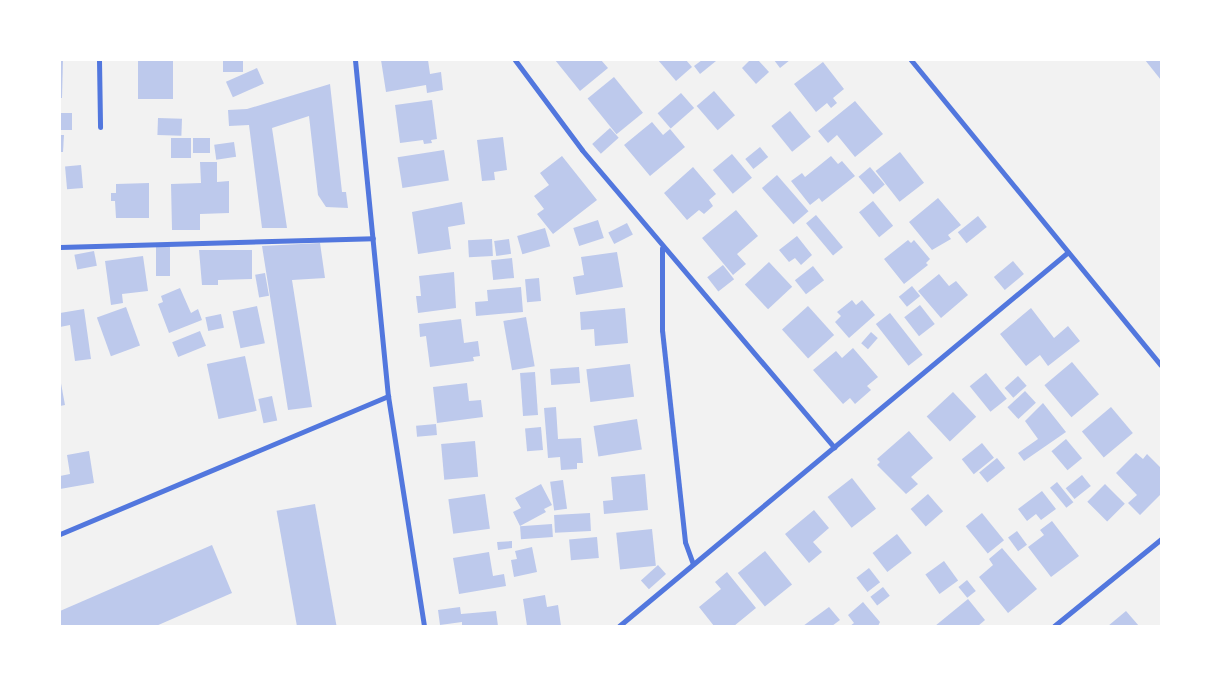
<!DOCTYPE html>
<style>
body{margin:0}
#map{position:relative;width:1221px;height:686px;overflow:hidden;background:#f2f2f2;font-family:"Source Sans 3",sans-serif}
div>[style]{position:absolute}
.building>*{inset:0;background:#bdc9ec;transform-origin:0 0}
.minor>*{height:5px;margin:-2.5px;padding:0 2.5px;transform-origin:2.5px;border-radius:2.5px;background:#5277de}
span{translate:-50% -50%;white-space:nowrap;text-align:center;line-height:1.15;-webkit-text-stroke:4px #fff;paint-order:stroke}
.frame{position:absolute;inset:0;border:61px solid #fff;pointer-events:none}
</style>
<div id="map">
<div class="building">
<i style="clip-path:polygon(60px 60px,63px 60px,62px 98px,60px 98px)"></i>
<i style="left:138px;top:60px;width:35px;height:39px"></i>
<i style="left:223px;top:60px;width:20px;height:12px"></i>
<i style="clip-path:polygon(381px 60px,428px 60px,430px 74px,441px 72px,443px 90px,427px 93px,426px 85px,386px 92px)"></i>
<i style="clip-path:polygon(555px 60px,601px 60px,608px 68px,580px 91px)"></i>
<i style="clip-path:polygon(658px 60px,686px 60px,692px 67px,676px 81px)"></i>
<i style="clip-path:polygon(702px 60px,715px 60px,716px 61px,700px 74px,694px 66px)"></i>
<i style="clip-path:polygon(750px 60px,758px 60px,769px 72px,756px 84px,742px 68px)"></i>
<i style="clip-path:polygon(774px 60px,790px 60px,780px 68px)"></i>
<i style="clip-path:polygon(1145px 60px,1161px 60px,1161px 80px)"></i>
<i style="clip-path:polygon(823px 62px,844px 89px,833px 98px,837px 103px,831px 108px,827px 103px,816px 112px,794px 84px)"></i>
<i style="left:257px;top:68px;width:17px;height:34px;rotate:66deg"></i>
<i style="left:614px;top:77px;width:46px;height:34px;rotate:51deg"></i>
<i style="clip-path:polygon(330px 84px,342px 192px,346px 192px,348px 208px,326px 207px,318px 195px,309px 116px,272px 128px,287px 228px,262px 228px,249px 125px,229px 126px,228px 110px,247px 109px)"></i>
<i style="left:714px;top:91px;width:32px;height:23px;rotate:49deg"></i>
<i style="left:681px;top:93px;width:20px;height:31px;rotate:49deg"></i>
<i style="clip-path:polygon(432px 100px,437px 139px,431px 140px,432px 143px,424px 144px,423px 140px,400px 143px,395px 105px)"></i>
<i style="clip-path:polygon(855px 101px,883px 134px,855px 157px,837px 135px,828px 143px,818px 131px)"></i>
<i style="left:790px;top:111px;width:33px;height:24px;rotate:51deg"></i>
<i style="left:60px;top:113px;width:12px;height:17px"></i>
<i style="left:158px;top:118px;width:24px;height:17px;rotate:2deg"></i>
<i style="clip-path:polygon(652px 122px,663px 135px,670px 129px,685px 147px,650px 176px,624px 145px)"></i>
<i style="left:610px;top:128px;width:13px;height:24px;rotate:48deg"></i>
<i style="clip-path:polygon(60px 135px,64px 135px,63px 152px,60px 152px)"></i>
<i style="clip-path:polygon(503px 137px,507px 170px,494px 172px,495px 180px,482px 181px,477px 140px)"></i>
<i style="left:171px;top:138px;width:20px;height:20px"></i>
<i style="left:193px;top:138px;width:17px;height:15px"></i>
<i style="left:234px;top:142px;width:15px;height:20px;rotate:82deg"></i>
<i style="left:760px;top:147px;width:13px;height:19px;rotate:51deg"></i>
<i style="left:444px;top:150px;width:31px;height:47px;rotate:81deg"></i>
<i style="left:900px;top:152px;width:39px;height:31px;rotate:52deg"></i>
<i style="left:732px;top:154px;width:31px;height:25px;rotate:50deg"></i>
<i style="clip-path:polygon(562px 156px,597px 200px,553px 234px,537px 214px,544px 209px,534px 196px,549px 185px,540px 173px)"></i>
<i style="clip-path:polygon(831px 156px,838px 164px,842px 161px,855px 176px,822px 202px,819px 198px,810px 205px,791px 181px,802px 173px,805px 177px)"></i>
<i style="clip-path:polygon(200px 162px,217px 162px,217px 182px,229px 181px,229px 213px,200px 214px,200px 230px,172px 230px,171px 184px,201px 183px)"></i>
<i style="left:81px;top:165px;width:23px;height:16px;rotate:85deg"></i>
<i style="clip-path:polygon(693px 167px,716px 194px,709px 200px,713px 206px,704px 214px,699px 210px,687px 220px,664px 193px)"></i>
<i style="left:870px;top:167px;width:23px;height:15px;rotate:50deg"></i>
<i style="left:777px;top:175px;width:48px;height:20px;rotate:49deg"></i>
<i style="clip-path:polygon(149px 183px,149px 218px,116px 218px,115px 201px,111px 201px,111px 193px,116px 193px,116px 184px)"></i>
<i style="clip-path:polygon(938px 198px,961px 225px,948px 235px,951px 239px,932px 250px,909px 222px)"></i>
<i style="left:873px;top:201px;width:32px;height:18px;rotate:51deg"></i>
<i style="clip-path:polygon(462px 202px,465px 224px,448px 227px,451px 249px,418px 254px,412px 212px)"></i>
<i style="clip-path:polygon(736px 210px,758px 236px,737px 254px,746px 264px,733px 275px,702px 238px)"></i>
<i style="left:816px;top:215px;width:42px;height:13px;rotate:50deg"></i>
<i style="left:978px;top:216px;width:14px;height:26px;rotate:51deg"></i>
<i style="left:598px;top:220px;width:19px;height:26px;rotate:72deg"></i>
<i style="left:627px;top:223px;width:13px;height:21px;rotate:63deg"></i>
<i style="left:545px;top:228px;width:19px;height:29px;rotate:74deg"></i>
<i style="clip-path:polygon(797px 236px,812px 255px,801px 265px,795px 258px,789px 262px,779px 250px)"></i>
<i style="left:492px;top:239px;width:17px;height:24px;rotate:87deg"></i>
<i style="left:509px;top:239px;width:15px;height:15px;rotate:82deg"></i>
<i style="clip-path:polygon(908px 240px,911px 243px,914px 240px,930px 259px,926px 263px,928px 265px,904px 284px,884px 259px)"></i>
<i style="clip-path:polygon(320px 243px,325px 278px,292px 280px,312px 407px,288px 410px,262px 246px)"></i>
<i style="left:156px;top:247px;width:14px;height:29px"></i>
<i style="clip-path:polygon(199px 250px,252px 250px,252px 279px,218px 280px,218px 285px,202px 285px)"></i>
<i style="left:94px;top:251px;width:15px;height:20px;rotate:79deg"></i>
<i style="clip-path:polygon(617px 252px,623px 287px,576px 295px,573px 277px,584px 275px,581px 257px)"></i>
<i style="clip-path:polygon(143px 256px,148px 291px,122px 294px,123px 303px,111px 305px,105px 261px)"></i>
<i style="left:512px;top:258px;width:20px;height:21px;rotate:84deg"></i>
<i style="left:1013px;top:261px;width:17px;height:25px;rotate:50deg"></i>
<i style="left:769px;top:262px;width:34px;height:33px;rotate:47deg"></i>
<i style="left:723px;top:265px;width:18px;height:20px;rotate:52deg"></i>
<i style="left:813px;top:266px;width:18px;height:23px;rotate:52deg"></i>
<i style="clip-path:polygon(454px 272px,456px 308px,418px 313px,416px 296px,421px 296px,419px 276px)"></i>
<i style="left:265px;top:273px;width:23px;height:10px;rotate:80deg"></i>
<i style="clip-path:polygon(939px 274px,949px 286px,956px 281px,968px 295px,941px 318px,918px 291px)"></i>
<i style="left:539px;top:278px;width:23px;height:14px;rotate:85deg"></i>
<i style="left:912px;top:286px;width:13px;height:17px;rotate:51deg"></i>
<i style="clip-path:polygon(521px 287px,523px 312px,476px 316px,475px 302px,488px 301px,487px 290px)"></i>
<i style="clip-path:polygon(180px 288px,191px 313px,198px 309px,202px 320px,169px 333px,158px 304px,163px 302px,161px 296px)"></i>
<i style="clip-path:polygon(852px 300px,856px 305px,862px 300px,875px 315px,849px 338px,835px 322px,841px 316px,837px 312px)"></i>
<i style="left:920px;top:305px;width:24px;height:20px;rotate:52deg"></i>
<i style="left:257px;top:306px;width:38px;height:25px;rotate:78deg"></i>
<i style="left:808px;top:306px;width:39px;height:35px;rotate:48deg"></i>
<i style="left:126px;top:307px;width:41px;height:31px;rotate:70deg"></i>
<i style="clip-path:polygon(625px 308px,628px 343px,595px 346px,594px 329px,581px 330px,580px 312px)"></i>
<i style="clip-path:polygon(1031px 308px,1054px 338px,1068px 326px,1080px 341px,1048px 366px,1040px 355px,1026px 366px,1000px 334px)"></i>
<i style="clip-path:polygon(84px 309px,91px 359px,75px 361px,70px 325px,60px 327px,60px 313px)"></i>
<i style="left:890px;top:313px;width:53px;height:18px;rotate:52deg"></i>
<i style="left:221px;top:314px;width:14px;height:16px;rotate:78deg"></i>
<i style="left:526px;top:317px;width:50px;height:23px;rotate:80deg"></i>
<i style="clip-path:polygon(461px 319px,464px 343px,478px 341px,480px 356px,473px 357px,474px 361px,430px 367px,426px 336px,420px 337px,419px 324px)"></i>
<i style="left:200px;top:331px;width:16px;height:30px;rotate:68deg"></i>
<i style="left:871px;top:332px;width:9px;height:15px;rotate:41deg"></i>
<i style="clip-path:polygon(853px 348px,878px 377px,867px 386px,871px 390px,855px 404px,850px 398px,843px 404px,813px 370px,836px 351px,842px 358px)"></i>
<i style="left:245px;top:356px;width:56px;height:39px;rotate:78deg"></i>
<i style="left:1072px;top:362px;width:42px;height:36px;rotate:50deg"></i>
<i style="left:630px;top:364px;width:33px;height:44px;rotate:83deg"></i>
<i style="left:579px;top:367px;width:16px;height:29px;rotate:86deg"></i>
<i style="left:535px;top:372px;width:43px;height:15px;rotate:86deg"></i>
<i style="left:986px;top:373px;width:33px;height:21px;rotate:51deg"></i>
<i style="left:1018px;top:376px;width:13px;height:18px;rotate:48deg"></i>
<i style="clip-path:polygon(60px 378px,65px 405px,60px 406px)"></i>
<i style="clip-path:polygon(467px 383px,469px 401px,481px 400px,483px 417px,437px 423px,433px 387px)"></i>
<i style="left:1025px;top:391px;width:16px;height:24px;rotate:47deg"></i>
<i style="left:953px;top:392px;width:34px;height:36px;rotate:47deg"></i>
<i style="left:272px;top:396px;width:25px;height:14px;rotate:78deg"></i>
<i style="clip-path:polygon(1043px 403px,1066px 432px,1024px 461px,1018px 453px,1038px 439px,1025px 421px)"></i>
<i style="clip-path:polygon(556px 407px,558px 439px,581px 438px,583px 463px,577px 463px,577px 469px,561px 470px,560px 457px,548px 458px,544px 408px)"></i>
<i style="left:1111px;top:407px;width:34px;height:38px;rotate:50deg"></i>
<i style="left:637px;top:419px;width:31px;height:44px;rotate:81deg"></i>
<i style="left:436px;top:424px;width:11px;height:20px;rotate:85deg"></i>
<i style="left:541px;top:427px;width:23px;height:16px;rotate:85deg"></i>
<i style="clip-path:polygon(909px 431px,933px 458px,911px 477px,918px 484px,906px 494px,877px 465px,880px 462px,877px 459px)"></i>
<i style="left:1066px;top:439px;width:25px;height:19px;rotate:50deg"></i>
<i style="left:475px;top:441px;width:36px;height:34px;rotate:85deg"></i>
<i style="left:982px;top:443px;width:19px;height:26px;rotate:51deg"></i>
<i style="clip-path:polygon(89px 451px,94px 483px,60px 489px,60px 476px,70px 474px,67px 455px)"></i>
<i style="clip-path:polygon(1136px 453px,1143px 459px,1147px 454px,1161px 468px,1161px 494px,1140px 515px,1128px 503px,1137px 495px,1116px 473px)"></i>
<i style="left:997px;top:458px;width:13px;height:23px;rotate:51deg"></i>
<i style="clip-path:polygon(645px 474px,648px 510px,604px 514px,603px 501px,613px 500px,611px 477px)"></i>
<i style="left:1082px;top:475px;width:14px;height:21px;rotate:51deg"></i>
<i style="left:852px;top:478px;width:39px;height:31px;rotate:52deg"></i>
<i style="left:563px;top:480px;width:29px;height:13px;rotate:82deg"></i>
<i style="left:1057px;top:482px;width:26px;height:9px;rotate:51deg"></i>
<i style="clip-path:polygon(541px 484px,552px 505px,544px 509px,546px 512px,520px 526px,513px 512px,521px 508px,515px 498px)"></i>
<i style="left:1105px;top:484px;width:28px;height:25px;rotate:45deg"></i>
<i style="clip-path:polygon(1042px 491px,1056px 509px,1041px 520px,1036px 514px,1027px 521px,1018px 509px)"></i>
<i style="left:485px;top:494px;width:35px;height:37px;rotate:82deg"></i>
<i style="left:928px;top:494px;width:23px;height:23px;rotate:49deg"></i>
<i style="left:315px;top:504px;width:124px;height:39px;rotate:80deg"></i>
<i style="clip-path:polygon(814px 510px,829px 528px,813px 542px,822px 552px,809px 563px,785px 534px)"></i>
<i style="left:590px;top:513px;width:18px;height:36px;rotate:87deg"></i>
<i style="left:982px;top:513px;width:35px;height:21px;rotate:51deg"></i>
<i style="clip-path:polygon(1052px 521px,1079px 556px,1051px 577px,1028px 547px,1044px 535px,1040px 530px)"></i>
<i style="left:552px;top:524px;width:13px;height:32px;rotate:86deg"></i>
<i style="left:652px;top:529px;width:37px;height:36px;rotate:84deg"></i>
<i style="left:1017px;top:531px;width:17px;height:11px;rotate:54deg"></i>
<i style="left:897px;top:534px;width:24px;height:31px;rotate:52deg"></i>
<i style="left:597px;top:537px;width:21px;height:28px;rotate:85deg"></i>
<i style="clip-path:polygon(512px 541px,512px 548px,498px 550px,497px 542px)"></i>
<i style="clip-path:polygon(212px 545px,232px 593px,156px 626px,60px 626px,60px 611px)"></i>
<i style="clip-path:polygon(532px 547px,537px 572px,514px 577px,511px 560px,517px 559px,515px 551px)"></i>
<i style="clip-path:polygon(1002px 548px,1037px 589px,1008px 613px,979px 577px,993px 565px,989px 559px)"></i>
<i style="left:765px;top:551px;width:43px;height:35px;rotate:51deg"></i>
<i style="clip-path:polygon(489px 552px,493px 576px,504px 574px,506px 586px,459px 594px,453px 558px)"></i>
<i style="left:944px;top:561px;width:24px;height:23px;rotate:54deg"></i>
<i style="left:658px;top:565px;width:12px;height:23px;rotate:48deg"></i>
<i style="left:869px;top:568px;width:18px;height:16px;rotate:52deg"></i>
<i style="clip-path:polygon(727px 572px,756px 608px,734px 626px,714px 626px,699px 607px,721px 589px,715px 582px)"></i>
<i style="left:967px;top:580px;width:14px;height:11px;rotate:51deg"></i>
<i style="left:883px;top:587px;width:11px;height:16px;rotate:52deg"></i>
<i style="clip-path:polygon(545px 595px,547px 607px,558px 605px,561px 626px,527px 626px,523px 599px)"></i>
<i style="clip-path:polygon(968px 599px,985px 620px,978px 626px,935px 626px)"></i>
<i style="clip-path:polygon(863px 602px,880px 622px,878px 626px,850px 626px,854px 623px,848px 615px)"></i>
<i style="clip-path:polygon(460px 607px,461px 614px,496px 611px,498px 626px,462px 626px,462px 622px,440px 625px,438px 610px)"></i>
<i style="clip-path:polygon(829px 607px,840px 620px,832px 626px,803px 626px)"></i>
<i style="clip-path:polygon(1126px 611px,1139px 626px,1108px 626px)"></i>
</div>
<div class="minor">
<i style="left:99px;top:60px;width:67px;rotate:89.1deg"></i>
<i style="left:355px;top:60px;width:338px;rotate:84.4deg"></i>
<i style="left:388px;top:396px;width:233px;rotate:81.1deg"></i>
<i style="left:515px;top:60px;width:112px;rotate:53.3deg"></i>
<i style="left:582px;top:150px;width:390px;rotate:49.7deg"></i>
<i style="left:911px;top:60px;width:394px;rotate:50.7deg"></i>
<i style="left:60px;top:247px;width:313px;rotate:-1.6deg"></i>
<i style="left:662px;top:248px;width:82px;rotate:90deg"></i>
<i style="left:662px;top:330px;width:213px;rotate:83.8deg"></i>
<i style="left:685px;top:542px;width:23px;rotate:70deg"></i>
<i style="left:60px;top:534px;width:356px;rotate:-22.8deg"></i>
<i style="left:619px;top:626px;width:584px;rotate:-39.79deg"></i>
<i style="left:1054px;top:626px;width:138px;rotate:-39.1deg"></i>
</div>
<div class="frame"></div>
</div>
